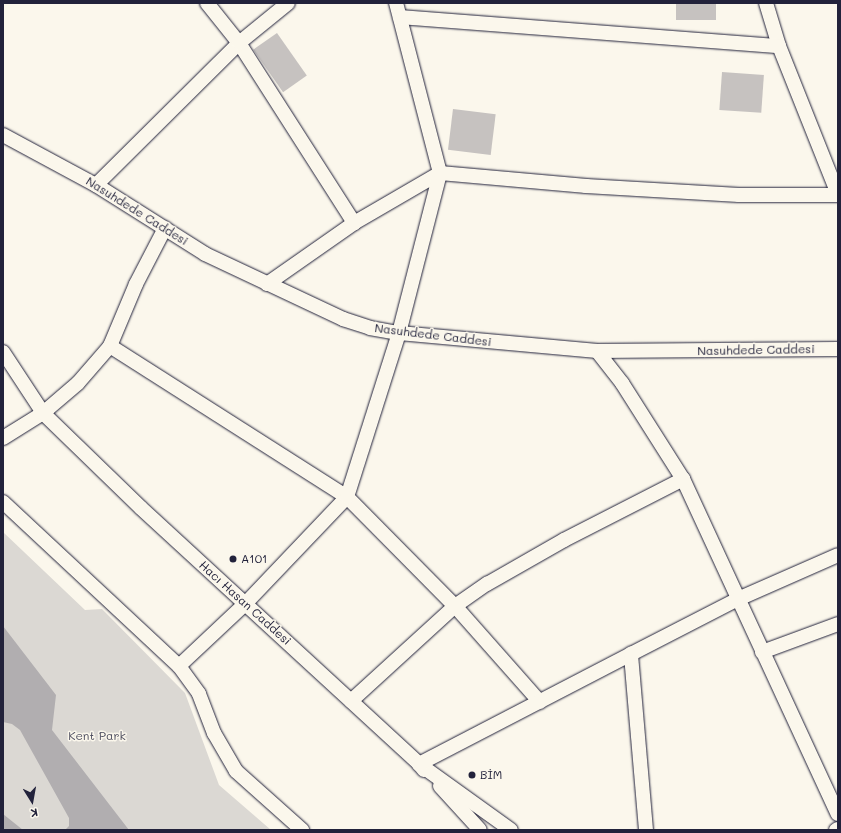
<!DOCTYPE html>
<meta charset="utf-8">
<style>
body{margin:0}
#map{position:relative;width:841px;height:833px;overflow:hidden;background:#fbf7ec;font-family:Mali,sans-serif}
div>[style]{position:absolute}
.green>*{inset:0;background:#dbd8d3}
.water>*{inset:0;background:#b1aeb0}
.building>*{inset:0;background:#c6c2c0;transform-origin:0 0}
.roads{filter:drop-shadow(0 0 1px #22223b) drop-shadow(0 0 1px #22223b)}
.minor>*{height:14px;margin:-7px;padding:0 7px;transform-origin:7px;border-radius:7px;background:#fbf7ec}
.dots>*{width:11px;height:11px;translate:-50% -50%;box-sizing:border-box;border:2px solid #fbf7ec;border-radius:50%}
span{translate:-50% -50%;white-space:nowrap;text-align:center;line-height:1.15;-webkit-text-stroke:3px #fbf7ec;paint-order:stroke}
.street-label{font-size:12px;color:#22223b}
.poi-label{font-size:12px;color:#22223b}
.left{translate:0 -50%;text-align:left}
.park-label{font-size:12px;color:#505061}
.frame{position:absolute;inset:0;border:4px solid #22223b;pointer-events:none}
.north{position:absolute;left:12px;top:781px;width:40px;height:40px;-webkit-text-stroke:3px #fbf7ec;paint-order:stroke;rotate:169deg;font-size:11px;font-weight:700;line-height:16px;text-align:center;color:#22223b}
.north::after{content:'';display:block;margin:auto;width:14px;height:18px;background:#22223b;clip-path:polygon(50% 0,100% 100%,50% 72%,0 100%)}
</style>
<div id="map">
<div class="green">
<i style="clip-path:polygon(3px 532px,85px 610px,102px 609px,185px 693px,219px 785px,271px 830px,3px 830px)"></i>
</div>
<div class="water">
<i style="clip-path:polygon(3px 626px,56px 695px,52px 730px,129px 830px,65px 830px,69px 826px,69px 818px,20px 730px,12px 724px,3px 722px)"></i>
<i style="clip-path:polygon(3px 814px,23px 830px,3px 830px)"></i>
</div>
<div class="building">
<i style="left:676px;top:3px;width:40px;height:17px"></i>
<i style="left:277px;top:33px;width:52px;height:29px;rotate:55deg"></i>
<i style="left:722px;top:72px;width:42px;height:38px;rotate:4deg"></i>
<i style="left:453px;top:109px;width:43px;height:41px;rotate:7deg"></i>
</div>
<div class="roads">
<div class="minor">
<i style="left:207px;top:3px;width:51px;rotate:51.3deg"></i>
<i style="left:239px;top:43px;width:214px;rotate:57.4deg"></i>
<i style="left:354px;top:223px;width:99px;rotate:-30.2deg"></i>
<i style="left:440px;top:173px;width:176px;rotate:-104.5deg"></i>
<i style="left:766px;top:3px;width:45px;rotate:73.2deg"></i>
<i style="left:779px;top:46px;width:159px;rotate:68.3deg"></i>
<i style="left:400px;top:17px;width:380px;rotate:4.4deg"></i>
<i style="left:3px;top:135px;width:106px;rotate:28.3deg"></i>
<i style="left:96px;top:185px;width:129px;rotate:32.3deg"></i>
<i style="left:205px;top:254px;width:153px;rotate:25.2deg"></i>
<i style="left:343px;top:319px;width:28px;rotate:18deg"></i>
<i style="left:370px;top:328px;width:29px;rotate:10deg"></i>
<i style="left:399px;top:333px;width:199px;rotate:5.2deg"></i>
<i style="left:597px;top:351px;width:241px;rotate:-0.5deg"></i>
<i style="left:96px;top:185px;width:202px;rotate:-44.8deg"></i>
<i style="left:239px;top:43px;width:63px;rotate:-39.2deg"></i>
<i style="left:267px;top:284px;width:106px;rotate:-35deg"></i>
<i style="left:110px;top:346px;width:281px;rotate:32.5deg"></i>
<i style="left:347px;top:497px;width:153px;rotate:45.3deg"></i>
<i style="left:455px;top:606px;width:128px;rotate:48.5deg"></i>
<i style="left:597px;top:351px;width:41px;rotate:52deg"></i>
<i style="left:622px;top:383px;width:114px;rotate:57.6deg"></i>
<i style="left:683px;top:479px;width:369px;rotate:65.2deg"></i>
<i style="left:3px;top:352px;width:73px;rotate:56.7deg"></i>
<i style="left:43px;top:413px;width:136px;rotate:44.1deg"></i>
<i style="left:141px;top:508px;width:378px;rotate:42.6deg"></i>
<i style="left:419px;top:764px;width:113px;rotate:35.7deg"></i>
<i style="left:3px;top:438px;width:47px;rotate:-32deg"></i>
<i style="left:43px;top:413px;width:46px;rotate:-40.6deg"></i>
<i style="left:78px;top:383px;width:49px;rotate:-49.1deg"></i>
<i style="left:110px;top:346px;width:67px;rotate:-67.2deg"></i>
<i style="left:136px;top:284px;width:63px;rotate:-62.6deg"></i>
<i style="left:3px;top:502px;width:241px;rotate:43deg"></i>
<i style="left:179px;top:666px;width:34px;rotate:54deg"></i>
<i style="left:199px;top:694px;width:42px;rotate:69deg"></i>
<i style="left:214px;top:733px;width:44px;rotate:59.9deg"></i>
<i style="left:236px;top:771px;width:89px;rotate:41.8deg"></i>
<i style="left:762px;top:652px;width:81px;rotate:-20.2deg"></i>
<i style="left:179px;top:666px;width:91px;rotate:-43.2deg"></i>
<i style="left:245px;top:604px;width:148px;rotate:-46.4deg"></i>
<i style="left:347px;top:497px;width:172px;rotate:-72.4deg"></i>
<i style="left:399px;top:333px;width:165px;rotate:-75.6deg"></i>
<i style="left:440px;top:173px;width:147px;rotate:5.1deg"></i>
<i style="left:586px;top:186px;width:153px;rotate:3.4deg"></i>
<i style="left:739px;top:195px;width:99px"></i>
<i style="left:351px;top:701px;width:141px;rotate:-42.4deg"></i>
<i style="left:455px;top:606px;width:39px;rotate:-35deg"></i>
<i style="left:487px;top:584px;width:89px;rotate:-29.7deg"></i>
<i style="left:564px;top:540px;width:134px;rotate:-27.1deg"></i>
<i style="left:424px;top:770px;width:8px;rotate:-130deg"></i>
<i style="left:419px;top:764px;width:239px;rotate:-27.4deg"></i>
<i style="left:440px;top:786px;width:59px;rotate:47.7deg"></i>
<i style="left:646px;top:830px;width:177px;rotate:-94.9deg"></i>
<i style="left:631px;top:654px;width:120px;rotate:-27.2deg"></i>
<i style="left:738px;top:599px;width:109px;rotate:-23.7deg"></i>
<i style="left:836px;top:830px;width:2px;rotate:-27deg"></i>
</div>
</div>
<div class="dots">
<i style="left:233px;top:559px;background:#22223b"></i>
<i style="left:472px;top:775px;background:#22223b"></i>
</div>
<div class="street-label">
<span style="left:137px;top:211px;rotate:32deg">Nasuhdede Caddesi</span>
<span style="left:433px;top:335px;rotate:7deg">Nasuhdede Caddesi</span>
<span style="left:756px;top:350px;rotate:-1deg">Nasuhdede Caddesi</span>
<span style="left:245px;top:603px;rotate:42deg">Hacı Hasan Caddesi</span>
</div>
<div class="poi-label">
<span class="left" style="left:241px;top:559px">A101</span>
<span class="left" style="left:480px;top:775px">BİM</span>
</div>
<div class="park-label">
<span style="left:97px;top:736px">Kent Park</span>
</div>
<div class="frame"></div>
<div class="north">K</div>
</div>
